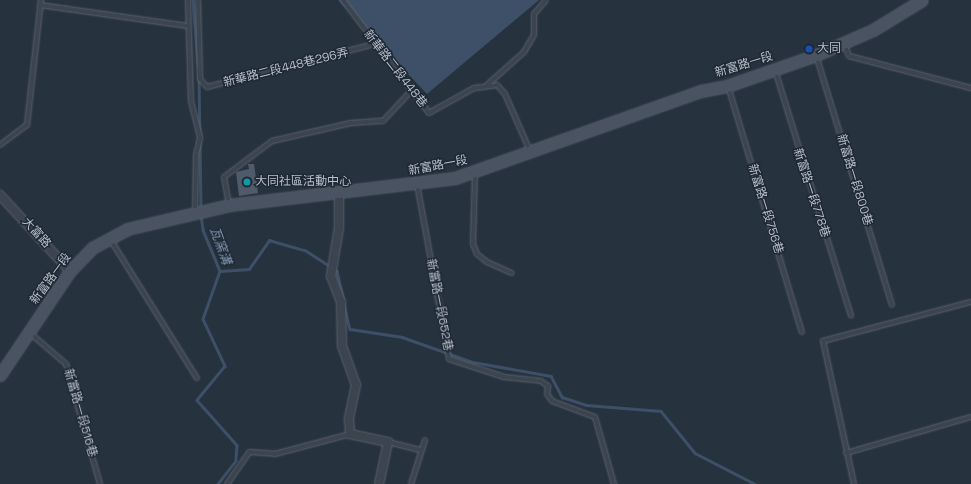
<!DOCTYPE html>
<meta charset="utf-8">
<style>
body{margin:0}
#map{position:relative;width:971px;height:484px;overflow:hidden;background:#27323f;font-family:"Space Grotesk","Noto Sans TC",sans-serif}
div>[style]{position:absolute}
.water>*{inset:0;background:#3d5067}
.stream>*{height:2.5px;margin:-1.25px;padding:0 1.25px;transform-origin:1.25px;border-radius:1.25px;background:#3d5067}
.building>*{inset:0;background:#505b6a}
.roads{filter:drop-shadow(0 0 1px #59626d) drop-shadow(0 0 1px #59626d)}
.lane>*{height:4px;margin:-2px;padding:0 2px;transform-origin:2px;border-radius:2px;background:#3b444f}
.street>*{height:8px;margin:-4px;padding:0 4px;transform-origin:4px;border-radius:4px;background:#3b444f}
.secondary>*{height:11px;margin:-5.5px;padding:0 5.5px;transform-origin:5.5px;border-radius:5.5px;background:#495362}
.dots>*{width:11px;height:11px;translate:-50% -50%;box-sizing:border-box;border:2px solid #1f2935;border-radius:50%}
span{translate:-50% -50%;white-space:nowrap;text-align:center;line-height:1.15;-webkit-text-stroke:3px #1f2935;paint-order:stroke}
.poi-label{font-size:12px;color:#b7bfca}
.left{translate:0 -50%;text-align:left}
.street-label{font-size:12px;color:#b7bfca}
.water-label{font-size:13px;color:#8096b0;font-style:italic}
</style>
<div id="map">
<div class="water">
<i style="clip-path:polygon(338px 0,539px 0,427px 94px)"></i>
</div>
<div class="stream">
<i style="left:193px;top:0;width:65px;rotate:85.6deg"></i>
<i style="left:199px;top:78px;width:130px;rotate:89.1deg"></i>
<i style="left:201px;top:215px;width:15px;rotate:82deg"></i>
<i style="left:203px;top:230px;width:44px;rotate:67.5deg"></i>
<i style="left:220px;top:271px;width:51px;rotate:109.5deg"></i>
<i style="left:203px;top:319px;width:52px;rotate:64.9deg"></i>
<i style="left:225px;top:366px;width:44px;rotate:129.5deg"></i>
<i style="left:197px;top:400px;width:60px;rotate:48.4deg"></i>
<i style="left:237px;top:445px;width:16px;rotate:94deg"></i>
<i style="left:236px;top:461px;width:29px;rotate:128deg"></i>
<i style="left:220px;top:271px;width:29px;rotate:-4deg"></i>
<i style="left:249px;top:269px;width:35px;rotate:-55deg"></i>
<i style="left:269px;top:240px;width:37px;rotate:16deg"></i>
<i style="left:305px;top:250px;width:38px;rotate:33deg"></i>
<i style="left:337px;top:271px;width:27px;rotate:77deg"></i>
<i style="left:344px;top:304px;width:26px;rotate:77deg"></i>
<i style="left:350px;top:329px;width:53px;rotate:8.7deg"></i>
<i style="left:402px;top:337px;width:75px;rotate:19.4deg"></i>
<i style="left:473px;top:362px;width:79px;rotate:10.2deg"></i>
<i style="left:551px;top:376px;width:24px;rotate:62deg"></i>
<i style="left:562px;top:397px;width:25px;rotate:18deg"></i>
<i style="left:586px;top:405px;width:75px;rotate:4.6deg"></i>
<i style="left:661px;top:411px;width:54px;rotate:51deg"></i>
<i style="left:695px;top:453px;width:68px;rotate:27.3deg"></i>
</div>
<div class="building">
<i style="clip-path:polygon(248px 164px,254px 164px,258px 193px,239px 196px,236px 172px,249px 169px)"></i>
</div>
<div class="roads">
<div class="lane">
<i style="left:188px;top:0;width:101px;rotate:88.3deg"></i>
<i style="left:191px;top:101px;width:38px;rotate:76deg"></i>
<i style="left:200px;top:138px;width:18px;rotate:103deg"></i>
<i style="left:196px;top:156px;width:56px;rotate:91deg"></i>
<i style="left:198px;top:0;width:79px;rotate:88.5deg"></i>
<i style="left:343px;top:0;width:142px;rotate:52.7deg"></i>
<i style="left:429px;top:113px;width:51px;rotate:-29.1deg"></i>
<i style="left:474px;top:88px;width:23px;rotate:-7deg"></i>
<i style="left:497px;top:85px;width:12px;rotate:48deg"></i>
<i style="left:505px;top:94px;width:62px;rotate:66.3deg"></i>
<i style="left:40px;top:5px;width:149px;rotate:8.1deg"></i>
<i style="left:844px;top:44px;width:13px;rotate:67deg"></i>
<i style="left:849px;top:56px;width:126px;rotate:14.7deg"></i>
<i style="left:816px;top:55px;width:261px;rotate:73.1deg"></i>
<i style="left:775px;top:70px;width:257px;rotate:72.8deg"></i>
<i style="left:200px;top:79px;width:11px;rotate:49deg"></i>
<i style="left:207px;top:87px;width:172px;rotate:-14.4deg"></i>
<i style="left:487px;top:85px;width:50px;rotate:-41.7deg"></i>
<i style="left:524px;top:52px;width:20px;rotate:-60deg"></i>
<i style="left:534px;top:35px;width:21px;rotate:-90deg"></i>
<i style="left:534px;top:14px;width:18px;rotate:-49deg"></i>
<i style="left:728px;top:86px;width:257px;rotate:73.3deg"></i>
<i style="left:0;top:145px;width:34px;rotate:-37deg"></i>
<i style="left:27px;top:125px;width:126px;rotate:-83.6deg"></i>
<i style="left:475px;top:172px;width:72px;rotate:91.6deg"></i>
<i style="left:473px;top:244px;width:11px;rotate:68deg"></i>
<i style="left:477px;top:254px;width:13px;rotate:39deg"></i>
<i style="left:487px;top:262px;width:27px;rotate:24deg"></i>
<i style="left:417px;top:184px;width:178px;rotate:79.6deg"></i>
<i style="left:449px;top:359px;width:58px;rotate:18.1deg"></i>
<i style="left:504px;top:377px;width:37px;rotate:6deg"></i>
<i style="left:541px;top:381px;width:9px;rotate:36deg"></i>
<i style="left:548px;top:386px;width:8px;rotate:97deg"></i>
<i style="left:547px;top:394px;width:9px;rotate:54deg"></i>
<i style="left:552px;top:401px;width:46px;rotate:20.4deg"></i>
<i style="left:595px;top:417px;width:70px;rotate:74.2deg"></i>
<i style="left:229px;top:205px;width:28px;rotate:-100deg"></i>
<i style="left:224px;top:177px;width:60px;rotate:-36.9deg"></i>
<i style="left:272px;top:141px;width:81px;rotate:-12.8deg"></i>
<i style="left:351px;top:123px;width:32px;rotate:-4deg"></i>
<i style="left:383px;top:121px;width:41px;rotate:-47deg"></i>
<i style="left:110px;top:239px;width:164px;rotate:58deg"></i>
<i style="left:30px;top:333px;width:48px;rotate:40.7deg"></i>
<i style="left:66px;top:364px;width:125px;rotate:74.2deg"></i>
<i style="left:388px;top:442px;width:33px;rotate:14deg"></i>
<i style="left:846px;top:453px;width:130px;rotate:-16.1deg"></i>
<i style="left:227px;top:484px;width:39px;rotate:-55deg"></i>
<i style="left:249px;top:452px;width:26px;rotate:4deg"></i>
<i style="left:275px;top:454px;width:78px;rotate:-14.9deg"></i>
<i style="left:411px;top:484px;width:46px;rotate:-72.3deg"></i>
<i style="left:854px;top:484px;width:146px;rotate:-102.2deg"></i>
<i style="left:823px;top:341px;width:153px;rotate:-14.8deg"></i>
</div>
<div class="street">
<i style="left:339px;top:191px;width:37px;rotate:90deg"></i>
<i style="left:339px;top:228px;width:49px;rotate:99.5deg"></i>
<i style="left:331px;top:276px;width:28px;rotate:69deg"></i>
<i style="left:341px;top:302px;width:44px;rotate:88.7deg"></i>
<i style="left:342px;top:346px;width:41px;rotate:70.3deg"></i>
<i style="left:356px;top:385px;width:35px;rotate:102deg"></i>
<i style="left:349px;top:419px;width:15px;rotate:86deg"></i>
<i style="left:350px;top:434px;width:39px;rotate:12deg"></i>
<i style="left:388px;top:442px;width:43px;rotate:102.1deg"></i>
<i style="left:0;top:195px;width:103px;rotate:47.4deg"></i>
</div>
<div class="secondary">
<i style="left:0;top:375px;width:125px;rotate:-56.1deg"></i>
<i style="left:70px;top:271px;width:32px;rotate:-46deg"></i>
<i style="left:92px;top:248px;width:40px;rotate:-28deg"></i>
<i style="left:127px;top:229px;width:105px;rotate:-13.2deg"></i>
<i style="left:229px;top:205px;width:228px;rotate:-6.8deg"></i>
<i style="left:455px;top:178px;width:261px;rotate:-19.5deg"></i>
<i style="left:701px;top:91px;width:26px;rotate:-11deg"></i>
<i style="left:727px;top:86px;width:94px;rotate:-19.2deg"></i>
<i style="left:816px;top:55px;width:62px;rotate:-23.7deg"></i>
<i style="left:873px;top:30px;width:57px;rotate:-31.5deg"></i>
</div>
</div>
<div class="dots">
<i style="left:809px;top:49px;background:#1a4fb4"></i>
<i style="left:247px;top:182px;background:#0f9aa8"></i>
</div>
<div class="poi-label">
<span class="left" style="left:817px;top:49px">大同</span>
<span class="left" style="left:255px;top:182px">大同社區活動中心</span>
</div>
<div class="street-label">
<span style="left:744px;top:65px;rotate:-17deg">新富路一段</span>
<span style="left:286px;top:68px;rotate:-14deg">新華路二段448巷296弄</span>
<span style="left:395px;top:69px;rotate:52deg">新華路二段448巷</span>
<span style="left:438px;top:166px;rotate:-11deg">新富路一段</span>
<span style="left:854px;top:180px;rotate:73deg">新富路一段800巷</span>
<span style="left:811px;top:193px;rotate:72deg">新富路一段778巷</span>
<span style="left:765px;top:209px;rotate:73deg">新富路一段756巷</span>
<span style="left:36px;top:233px;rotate:48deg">大富路</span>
<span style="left:51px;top:279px;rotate:-54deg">新富路一段</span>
<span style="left:439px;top:305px;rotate:79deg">新富路一段652巷</span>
<span style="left:80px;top:413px;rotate:74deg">新富路一段516巷</span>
</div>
<div class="water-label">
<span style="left:220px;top:246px;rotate:70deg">瓦窯溝</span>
</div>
</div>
